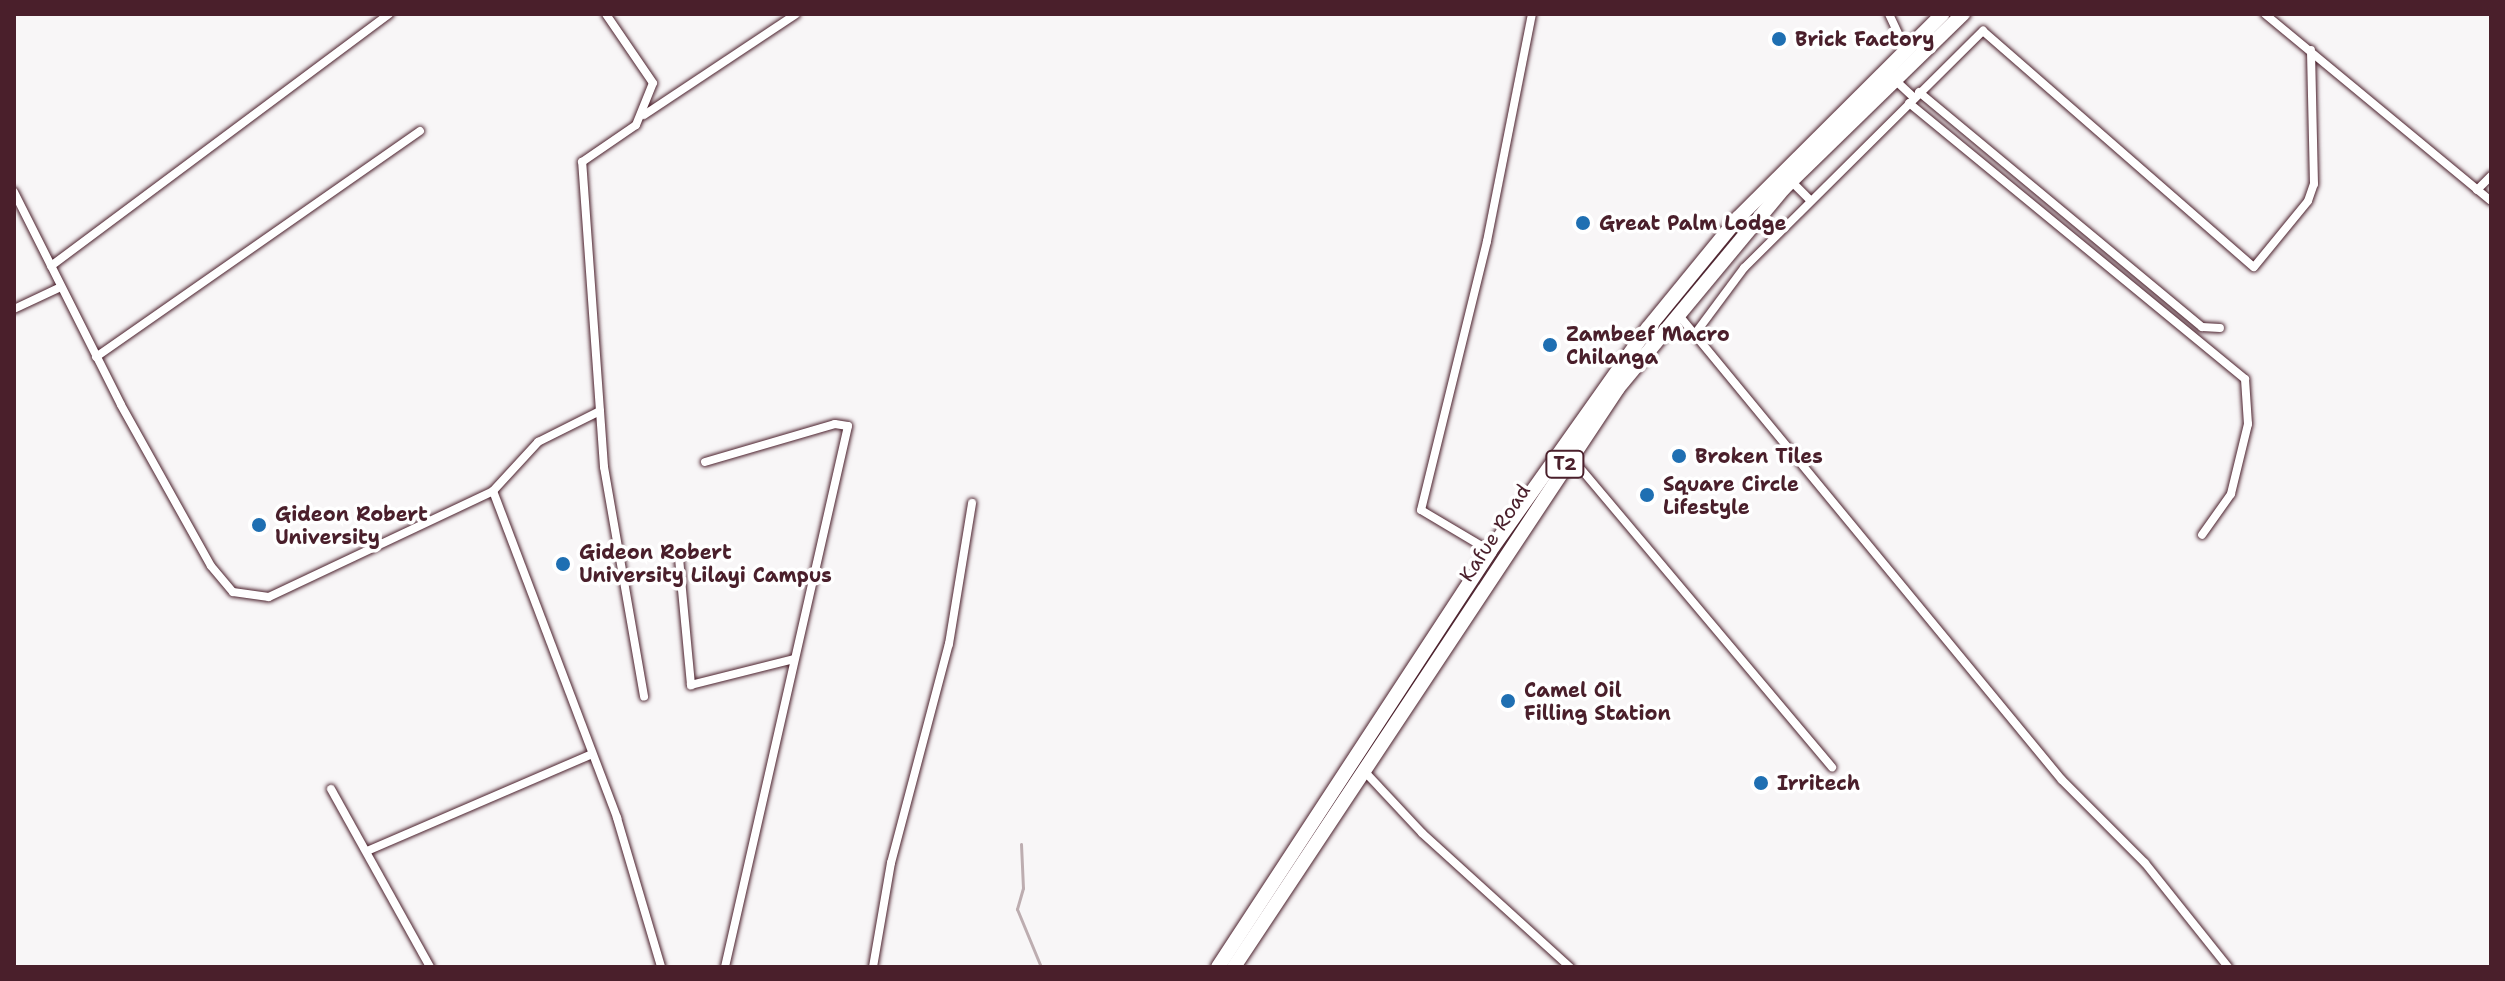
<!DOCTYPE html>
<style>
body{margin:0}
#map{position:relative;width:2505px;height:981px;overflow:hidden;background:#f8f6f7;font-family:"Shantell Sans",sans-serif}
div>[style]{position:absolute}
.stream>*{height:3px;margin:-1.5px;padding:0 1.5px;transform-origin:1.5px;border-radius:1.5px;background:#bdadb0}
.roads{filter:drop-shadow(0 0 2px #4a1f2b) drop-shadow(0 0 2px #4a1f2b)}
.street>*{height:8px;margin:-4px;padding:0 4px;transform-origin:4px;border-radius:4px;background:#fff}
.highway>*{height:14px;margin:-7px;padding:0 7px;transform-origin:7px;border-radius:7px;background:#fff}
.dots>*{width:22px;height:22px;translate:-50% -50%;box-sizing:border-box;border:4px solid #fff;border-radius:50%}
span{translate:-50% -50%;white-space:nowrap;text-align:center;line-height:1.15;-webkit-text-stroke:7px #fff;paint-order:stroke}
.shield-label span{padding:2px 6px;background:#fff;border:2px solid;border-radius:6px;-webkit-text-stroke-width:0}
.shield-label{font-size:18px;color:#4a1f2b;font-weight:700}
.poi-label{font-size:20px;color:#4a1f2b;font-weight:700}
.left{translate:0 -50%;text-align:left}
.street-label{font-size:20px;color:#4a1f2b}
.frame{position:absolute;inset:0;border:16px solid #4a1f2b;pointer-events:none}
</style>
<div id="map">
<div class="stream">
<i style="left:1021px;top:844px;width:44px;rotate:87.4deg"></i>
<i style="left:1023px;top:888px;width:22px;rotate:106deg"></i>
<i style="left:1017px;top:909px;width:63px;rotate:67.5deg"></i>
</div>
<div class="roads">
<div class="street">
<i style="left:1889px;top:14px;width:40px;rotate:65deg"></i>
<i style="left:2265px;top:14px;width:293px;rotate:39.6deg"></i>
<i style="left:1895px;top:80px;width:26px;rotate:43deg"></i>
<i style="left:1919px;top:92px;width:368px;rotate:39.7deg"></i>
<i style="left:2202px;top:327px;width:18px;rotate:3deg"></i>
<i style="left:1909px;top:103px;width:435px;rotate:39.4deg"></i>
<i style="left:2245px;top:379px;width:45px;rotate:86.2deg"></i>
<i style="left:2248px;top:424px;width:72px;rotate:103.7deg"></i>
<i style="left:2231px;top:494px;width:50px;rotate:125.3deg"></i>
<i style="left:644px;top:115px;width:182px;rotate:-33.6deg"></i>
<i style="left:1791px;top:181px;width:28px;rotate:45deg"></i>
<i style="left:2477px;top:190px;width:20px;rotate:-45deg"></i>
<i style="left:14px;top:192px;width:238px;rotate:63.3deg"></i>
<i style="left:121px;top:405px;width:184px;rotate:60.8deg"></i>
<i style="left:211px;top:566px;width:34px;rotate:50deg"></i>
<i style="left:233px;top:592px;width:36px;rotate:8deg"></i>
<i style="left:269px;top:597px;width:248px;rotate:-25.3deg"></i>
<i style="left:493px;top:491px;width:67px;rotate:-47.4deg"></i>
<i style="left:538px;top:442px;width:69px;rotate:-26.6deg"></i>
<i style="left:600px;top:411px;width:250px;rotate:-94.1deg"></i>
<i style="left:582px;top:162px;width:65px;rotate:-34.4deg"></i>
<i style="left:636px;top:125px;width:45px;rotate:-68deg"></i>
<i style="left:653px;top:83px;width:83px;rotate:-124.3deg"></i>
<i style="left:51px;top:266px;width:422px;rotate:-36.7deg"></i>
<i style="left:14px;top:309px;width:52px;rotate:-25.1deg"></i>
<i style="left:1677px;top:313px;width:605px;rotate:50.5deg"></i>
<i style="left:2062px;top:780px;width:117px;rotate:45deg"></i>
<i style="left:2145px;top:863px;width:133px;rotate:51.4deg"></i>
<i style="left:1695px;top:334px;width:82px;rotate:-53.4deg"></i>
<i style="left:1744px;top:268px;width:337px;rotate:-44.8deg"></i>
<i style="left:1983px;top:31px;width:359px;rotate:41.1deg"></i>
<i style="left:2254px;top:267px;width:85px;rotate:-50.7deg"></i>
<i style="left:2308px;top:201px;width:18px;rotate:-71deg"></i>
<i style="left:2314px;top:184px;width:134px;rotate:-91.3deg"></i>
<i style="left:96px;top:357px;width:395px;rotate:-34.9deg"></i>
<i style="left:600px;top:411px;width:56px;rotate:85.9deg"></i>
<i style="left:604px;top:467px;width:233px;rotate:80.1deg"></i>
<i style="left:1570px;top:456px;width:407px;rotate:49.9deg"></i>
<i style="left:705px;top:462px;width:135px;rotate:-16.3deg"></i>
<i style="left:835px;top:424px;width:13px;rotate:9deg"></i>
<i style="left:848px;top:426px;width:555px;rotate:102.81deg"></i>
<i style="left:493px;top:491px;width:350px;rotate:69.2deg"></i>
<i style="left:617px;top:818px;width:155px;rotate:73.5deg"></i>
<i style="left:1490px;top:551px;width:80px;rotate:-149.3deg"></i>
<i style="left:1421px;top:510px;width:277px;rotate:-76.2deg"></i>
<i style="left:1487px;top:241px;width:231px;rotate:-78.8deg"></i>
<i style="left:679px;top:558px;width:128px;rotate:84.6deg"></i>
<i style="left:691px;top:685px;width:106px;rotate:-14.2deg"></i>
<i style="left:1365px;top:772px;width:83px;rotate:46.9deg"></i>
<i style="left:1422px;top:833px;width:200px;rotate:42.2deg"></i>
<i style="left:331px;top:789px;width:204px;rotate:60.9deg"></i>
<i style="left:367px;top:851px;width:245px;rotate:-23.3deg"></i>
<i style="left:873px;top:967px;width:106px;rotate:-80.2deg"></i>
<i style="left:891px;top:863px;width:227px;rotate:-75.2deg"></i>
<i style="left:949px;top:644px;width:143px;rotate:-80.7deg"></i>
</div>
<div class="highway">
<i style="left:1218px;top:967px;width:497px;rotate:-56.8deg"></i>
<i style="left:1490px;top:551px;width:273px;rotate:-54.7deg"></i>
<i style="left:1648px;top:328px;width:142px;rotate:-50.7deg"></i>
<i style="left:1738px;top:218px;width:289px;rotate:-44.9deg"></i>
<i style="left:1234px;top:967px;width:695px;rotate:-56.45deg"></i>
<i style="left:1618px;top:388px;width:260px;rotate:-50.3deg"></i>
<i style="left:1784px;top:188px;width:250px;rotate:-44.2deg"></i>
</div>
</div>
<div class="dots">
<i style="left:1779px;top:39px;background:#1f6fb2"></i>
<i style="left:1583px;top:223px;background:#1f6fb2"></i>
<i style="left:1550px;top:345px;background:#1f6fb2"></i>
<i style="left:1679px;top:456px;background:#1f6fb2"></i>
<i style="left:1647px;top:495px;background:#1f6fb2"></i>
<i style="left:259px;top:525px;background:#1f6fb2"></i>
<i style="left:563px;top:564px;background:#1f6fb2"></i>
<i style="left:1508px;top:701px;background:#1f6fb2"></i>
<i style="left:1761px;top:783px;background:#1f6fb2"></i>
</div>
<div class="shield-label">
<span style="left:1565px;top:464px">T2</span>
</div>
<div class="poi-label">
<span class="left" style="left:1795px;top:39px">Brick Factory</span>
<span class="left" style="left:1599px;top:223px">Great Palm Lodge</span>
<span class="left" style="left:1566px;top:346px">Zambeef Macro<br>Chilanga</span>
<span class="left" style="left:1695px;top:456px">Broken Tiles</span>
<span class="left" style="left:1663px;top:496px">Square Circle<br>Lifestyle</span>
<span class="left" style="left:275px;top:526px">Gideon Robert<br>University</span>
<span class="left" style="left:579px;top:564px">Gideon Robert<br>University Lilayi Campus</span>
<span class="left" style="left:1524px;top:702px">Camel Oil<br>Filling Station</span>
<span class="left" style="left:1777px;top:783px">Irritech</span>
</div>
<div class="street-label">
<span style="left:1495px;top:533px;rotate:-57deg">Kafue Road</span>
</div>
<div class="frame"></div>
</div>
